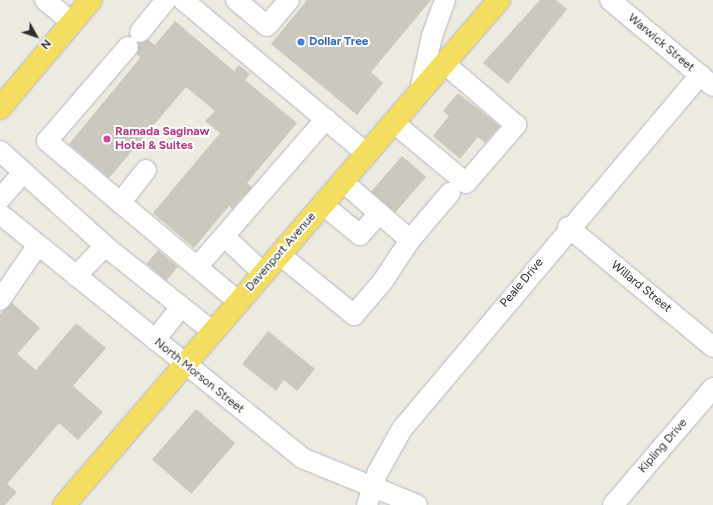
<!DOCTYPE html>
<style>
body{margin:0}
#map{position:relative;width:713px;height:505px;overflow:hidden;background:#efeae1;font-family:Figtree,sans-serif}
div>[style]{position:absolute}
.building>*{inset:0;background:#cbc8bf;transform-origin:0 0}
.roads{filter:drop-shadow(0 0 1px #b4b6c1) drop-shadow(0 0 1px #b4b6c1)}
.minor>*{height:20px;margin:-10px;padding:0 10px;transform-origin:10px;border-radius:10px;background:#fff}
.major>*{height:22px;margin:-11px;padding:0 11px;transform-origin:11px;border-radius:11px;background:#f5dd60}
.dots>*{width:11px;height:11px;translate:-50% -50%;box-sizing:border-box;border:2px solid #fff;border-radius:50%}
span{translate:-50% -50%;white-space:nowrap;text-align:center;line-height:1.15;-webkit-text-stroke:4px #fff;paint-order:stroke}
.shop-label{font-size:12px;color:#366cbe;font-weight:700}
.left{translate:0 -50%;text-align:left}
.street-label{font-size:12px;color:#2e2e2e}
.hotel-label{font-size:12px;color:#b23c85;font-weight:700}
.north{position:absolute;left:16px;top:16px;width:40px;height:40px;-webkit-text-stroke:3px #fff;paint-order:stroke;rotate:130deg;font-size:11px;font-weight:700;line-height:16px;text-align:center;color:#2e2e2e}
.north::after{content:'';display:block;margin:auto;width:14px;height:18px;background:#2e2e2e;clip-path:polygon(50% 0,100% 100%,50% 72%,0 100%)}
</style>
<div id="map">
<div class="building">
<i style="clip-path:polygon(307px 0,431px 0,371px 72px,383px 83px,357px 115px,271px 44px)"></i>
<i style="clip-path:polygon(540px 0,556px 0,567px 9px,508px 84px,483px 63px)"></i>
<i style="clip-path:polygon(175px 21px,234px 71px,239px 65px,250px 74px,245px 80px,297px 123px,247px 183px,252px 187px,232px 209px,229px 206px,194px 248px,153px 213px,220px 133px,205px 121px,215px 111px,186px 87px,109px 178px,69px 144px,140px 58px,137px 54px,139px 43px,148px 40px,155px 45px)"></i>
<i style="clip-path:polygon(458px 93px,500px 126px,485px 143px,478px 137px,460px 159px,433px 136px,449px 116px,443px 111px)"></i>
<i style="left:402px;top:156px;width:32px;height:47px;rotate:41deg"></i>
<i style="left:158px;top:250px;width:26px;height:18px;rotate:40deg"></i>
<i style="clip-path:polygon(12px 303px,40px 328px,17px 354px,36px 370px,76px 323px,106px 348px,73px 386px,103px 412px,78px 440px,59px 423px,7px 484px,17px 492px,5px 505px,0 505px,0 314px)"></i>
<i style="clip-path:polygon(268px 331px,315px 369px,297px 391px,284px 380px,276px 391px,242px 364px)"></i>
<i style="left:196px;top:409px;width:52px;height:67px;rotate:41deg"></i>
</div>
<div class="roads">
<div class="minor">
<i style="left:45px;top:0;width:35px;rotate:40deg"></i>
<i style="left:183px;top:0;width:239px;rotate:39.9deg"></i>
<i style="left:236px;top:0;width:40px;rotate:40deg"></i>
<i style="left:267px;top:26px;width:34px;rotate:-50deg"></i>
<i style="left:610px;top:0;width:134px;rotate:39.9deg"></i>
<i style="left:140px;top:32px;width:41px;rotate:-50.9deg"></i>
<i style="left:128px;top:47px;width:124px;rotate:130.8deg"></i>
<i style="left:47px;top:141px;width:249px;rotate:40deg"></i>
<i style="left:420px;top:91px;width:56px;rotate:-77.7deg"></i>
<i style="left:432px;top:36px;width:38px;rotate:-70deg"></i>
<i style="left:393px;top:122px;width:95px;rotate:39.9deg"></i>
<i style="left:466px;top:183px;width:77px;rotate:-49.2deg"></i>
<i style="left:516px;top:125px;width:95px;rotate:-139.3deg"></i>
<i style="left:0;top:151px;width:142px;rotate:42.1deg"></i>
<i style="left:342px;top:181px;width:90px;rotate:40.9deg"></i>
<i style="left:410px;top:240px;width:62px;rotate:-49.6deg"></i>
<i style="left:0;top:199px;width:33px;rotate:-49deg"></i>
<i style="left:120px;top:203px;width:42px;rotate:-51.8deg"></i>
<i style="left:322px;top:204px;width:49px;rotate:39.2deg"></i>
<i style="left:360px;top:235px;width:29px;rotate:-49deg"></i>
<i style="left:0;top:214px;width:388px;rotate:38.9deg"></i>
<i style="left:302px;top:458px;width:124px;rotate:22.2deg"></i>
<i style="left:568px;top:227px;width:188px;rotate:39.6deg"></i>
<i style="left:225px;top:237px;width:51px;rotate:43.4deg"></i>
<i style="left:279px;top:254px;width:97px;rotate:39.1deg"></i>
<i style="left:354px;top:315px;width:45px;rotate:-49.5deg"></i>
<i style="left:383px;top:281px;width:49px;rotate:-56.6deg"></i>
<i style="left:198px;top:266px;width:195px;rotate:-49deg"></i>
<i style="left:76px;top:276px;width:42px;rotate:-46deg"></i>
<i style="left:105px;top:246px;width:137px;rotate:38.5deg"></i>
<i style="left:0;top:300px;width:67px;rotate:-55.4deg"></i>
<i style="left:155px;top:340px;width:42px;rotate:-51.8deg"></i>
<i style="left:367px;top:505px;width:35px;rotate:-72deg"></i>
<i style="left:378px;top:472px;width:49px;rotate:-60.8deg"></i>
<i style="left:402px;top:429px;width:463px;rotate:-49.9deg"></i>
<i style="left:613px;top:505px;width:154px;rotate:-49.5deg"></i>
</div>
<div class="major">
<i style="left:0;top:108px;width:141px;rotate:-49.9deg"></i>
<i style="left:64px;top:505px;width:667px;rotate:-49.26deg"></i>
</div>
</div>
<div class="dots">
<i style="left:301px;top:42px;background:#3f7fe0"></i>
<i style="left:107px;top:139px;background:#d1479c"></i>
</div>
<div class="shop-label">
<span class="left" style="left:309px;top:42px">Dollar Tree</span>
</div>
<div class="street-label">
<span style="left:661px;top:43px;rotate:40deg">Warwick Street</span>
<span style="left:281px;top:252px;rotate:-49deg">Davenport Avenue</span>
<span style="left:522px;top:283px;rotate:-50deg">Peale Drive</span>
<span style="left:641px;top:287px;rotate:39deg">Willard Street</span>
<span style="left:199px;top:376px;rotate:39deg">North Morson Street</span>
<span style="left:663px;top:446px;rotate:-49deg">Kipling Drive</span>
</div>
<div class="hotel-label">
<span class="left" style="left:115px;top:139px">Ramada Saginaw<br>Hotel &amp; Suites</span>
</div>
<div class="north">N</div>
</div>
